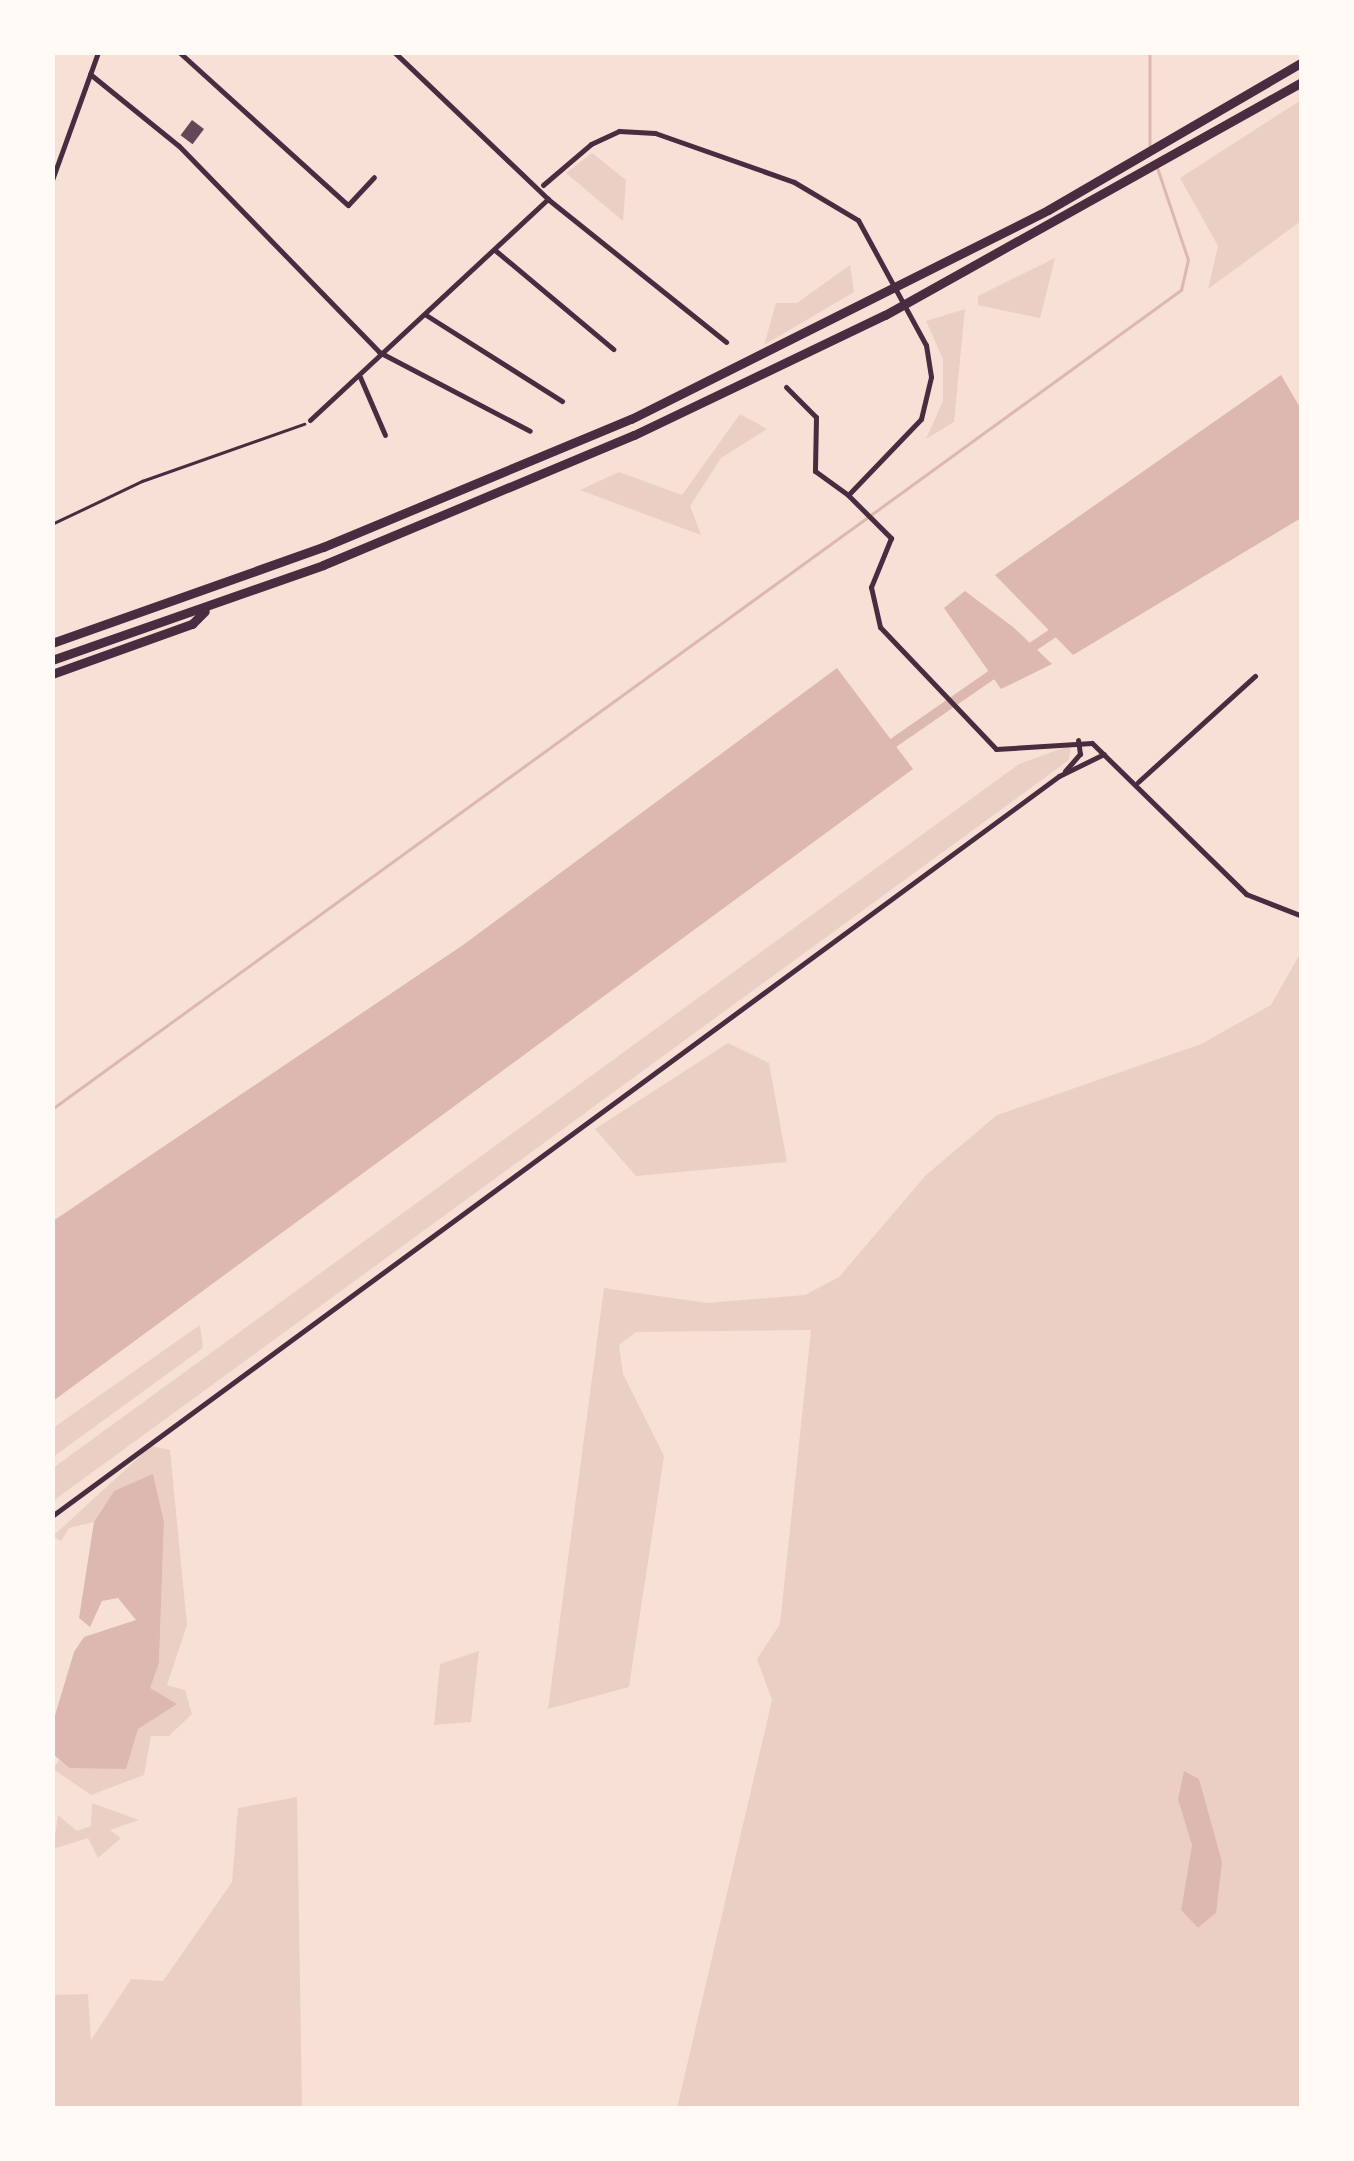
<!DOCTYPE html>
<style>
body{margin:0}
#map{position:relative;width:1354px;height:2161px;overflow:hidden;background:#f7e1d7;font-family:Lato,sans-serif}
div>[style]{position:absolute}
.green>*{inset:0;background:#ebcfc5}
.water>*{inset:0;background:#dcb8b0}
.stream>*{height:2.5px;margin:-1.25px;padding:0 1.25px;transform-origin:1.25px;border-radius:1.25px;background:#dcb8b0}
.canal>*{height:10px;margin:-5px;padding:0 5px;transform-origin:5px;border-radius:5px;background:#dcb8b0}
.building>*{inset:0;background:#644757;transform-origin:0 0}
.path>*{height:2.5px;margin:-1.25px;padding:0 1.25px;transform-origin:1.25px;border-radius:1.25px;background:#4a2c40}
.minor>*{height:5px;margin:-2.5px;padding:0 2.5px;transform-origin:2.5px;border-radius:2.5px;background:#4a2c40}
.motorway>*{height:9px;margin:-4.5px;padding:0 4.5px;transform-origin:4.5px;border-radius:4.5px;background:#4a2c40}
span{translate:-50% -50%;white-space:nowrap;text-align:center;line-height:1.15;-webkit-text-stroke:8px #fffaf5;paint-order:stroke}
.frame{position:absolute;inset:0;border:55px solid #fffaf5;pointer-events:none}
</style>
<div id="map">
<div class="green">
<i style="clip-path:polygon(1301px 100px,1301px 221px,1208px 289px,1218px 246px,1180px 178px)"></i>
<i style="clip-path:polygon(592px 153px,626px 180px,623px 221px,566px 173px)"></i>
<i style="clip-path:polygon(1055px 258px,1040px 318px,978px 305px,978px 296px)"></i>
<i style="clip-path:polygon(850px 265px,854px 292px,764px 345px,776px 303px,797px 303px)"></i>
<i style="clip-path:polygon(965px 309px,954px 422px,926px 439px,943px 401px,943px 359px,926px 321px)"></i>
<i style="clip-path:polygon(740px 414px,767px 429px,721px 458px,690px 506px,701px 535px,580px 490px,619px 472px,682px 495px)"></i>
<i style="clip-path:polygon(1071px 745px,1069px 760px,53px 1501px,53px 1468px,1019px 764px)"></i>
<i style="clip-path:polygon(evenodd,1301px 952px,1301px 2108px,677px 2108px,772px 1700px,757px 1659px,780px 1624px,811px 1330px,636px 1332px,619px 1345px,623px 1374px,664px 1456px,629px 1687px,548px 1709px,604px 1288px,707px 1303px,805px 1295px,839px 1277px,926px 1175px,997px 1115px,1201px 1044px,1271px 1005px,1301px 952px,1177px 1783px,1216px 1913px,1198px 1928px,1181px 1910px,1192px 1845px,1177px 1783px)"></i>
<i style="clip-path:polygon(728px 1043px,769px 1063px,787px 1162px,636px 1176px,595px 1129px)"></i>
<i style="clip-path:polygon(200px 1325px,203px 1348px,53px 1457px,53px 1428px)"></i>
<i style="clip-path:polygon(151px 1446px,170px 1450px,187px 1625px,167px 1685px,185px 1690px,192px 1714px,169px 1736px,151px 1736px,144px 1775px,91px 1795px,53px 1769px,59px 1760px,69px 1768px,176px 1704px,149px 1688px,159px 1663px,164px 1522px,153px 1475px,114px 1491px,94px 1522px,69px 1528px,61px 1541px,53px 1536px)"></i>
<i style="clip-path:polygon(479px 1651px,471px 1722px,434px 1725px,440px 1664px)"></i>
<i style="clip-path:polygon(297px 1797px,302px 2108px,53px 2108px,53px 1995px,88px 1994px,91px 2040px,131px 1979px,163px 1981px,232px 1882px,238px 1808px)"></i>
<i style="clip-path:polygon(92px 1803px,139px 1820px,110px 1830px,121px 1838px,98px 1858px,88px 1838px,53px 1849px,58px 1815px,77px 1831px,91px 1826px)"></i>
</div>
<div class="water">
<i style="clip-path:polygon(1281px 375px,1301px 409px,1301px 518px,1073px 655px,995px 575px)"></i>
<i style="clip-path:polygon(965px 591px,1013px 627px,1052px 664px,1001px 689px,944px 608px)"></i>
<i style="clip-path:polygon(837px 668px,913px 769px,53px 1401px,53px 1221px,463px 945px)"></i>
<i style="clip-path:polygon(153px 1474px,164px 1522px,159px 1663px,150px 1688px,177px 1704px,138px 1729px,126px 1769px,69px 1768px,53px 1754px,53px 1722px,74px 1652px,84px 1637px,136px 1620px,118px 1598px,102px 1601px,90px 1627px,79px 1618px,94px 1522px,114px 1491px)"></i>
<i style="clip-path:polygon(1184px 1771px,1199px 1779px,1222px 1862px,1216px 1913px,1198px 1928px,1181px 1910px,1192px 1845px,1178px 1799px)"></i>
</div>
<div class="stream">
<i style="left:1150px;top:52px;width:94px;rotate:90deg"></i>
<i style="left:52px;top:1109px;width:1395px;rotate:-35.96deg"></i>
<i style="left:1181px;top:290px;width:31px;rotate:-77deg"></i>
<i style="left:1188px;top:260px;width:97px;rotate:-108.6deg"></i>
</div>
<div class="canal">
<i style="left:1022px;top:654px;width:48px;rotate:-34deg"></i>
<i style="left:886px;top:748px;width:139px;rotate:-34.7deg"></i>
</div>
<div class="building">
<i style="left:192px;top:120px;width:15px;height:19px;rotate:37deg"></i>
</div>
<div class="path">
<i style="left:52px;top:524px;width:100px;rotate:-25.5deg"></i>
<i style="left:142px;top:481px;width:172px;rotate:-19.4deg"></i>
</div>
<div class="minor">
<i style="left:179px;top:52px;width:228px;rotate:42.2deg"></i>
<i style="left:348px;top:205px;width:38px;rotate:-47deg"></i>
<i style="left:90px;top:74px;width:114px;rotate:39deg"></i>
<i style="left:179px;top:146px;width:287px;rotate:45.8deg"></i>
<i style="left:379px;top:352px;width:170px;rotate:27.6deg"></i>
<i style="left:52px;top:180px;width:136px;rotate:-70.2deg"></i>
<i style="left:543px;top:185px;width:63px;rotate:-40.5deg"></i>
<i style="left:591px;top:144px;width:31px;rotate:-25deg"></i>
<i style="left:619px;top:131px;width:36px;rotate:3deg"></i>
<i style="left:655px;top:133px;width:147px;rotate:19.4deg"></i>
<i style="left:794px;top:182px;width:74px;rotate:30.7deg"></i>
<i style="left:858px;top:220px;width:142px;rotate:61.5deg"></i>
<i style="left:926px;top:345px;width:32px;rotate:81deg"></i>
<i style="left:931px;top:377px;width:43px;rotate:103.4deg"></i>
<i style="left:921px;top:419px;width:105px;rotate:133.8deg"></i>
<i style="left:848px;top:495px;width:61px;rotate:45deg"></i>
<i style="left:891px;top:538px;width:53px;rotate:112.2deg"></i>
<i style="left:871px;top:587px;width:41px;rotate:77.3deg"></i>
<i style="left:880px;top:627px;width:168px;rotate:46.4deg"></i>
<i style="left:996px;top:749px;width:96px;rotate:-3.6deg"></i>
<i style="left:1092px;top:743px;width:216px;rotate:44.4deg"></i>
<i style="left:1246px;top:894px;width:60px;rotate:21.4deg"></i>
<i style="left:549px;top:200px;width:227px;rotate:38.7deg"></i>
<i style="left:496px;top:251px;width:153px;rotate:39.9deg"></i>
<i style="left:426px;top:315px;width:161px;rotate:32.3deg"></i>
<i style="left:360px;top:377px;width:63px;rotate:66.7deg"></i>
<i style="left:786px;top:387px;width:42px;rotate:45deg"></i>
<i style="left:816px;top:417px;width:54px;rotate:91.1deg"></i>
<i style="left:815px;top:471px;width:41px;rotate:36deg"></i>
<i style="left:310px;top:420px;width:325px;rotate:-42.9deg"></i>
<i style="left:548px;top:199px;width:213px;rotate:-136.3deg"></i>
<i style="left:1065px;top:771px;width:23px;rotate:-49deg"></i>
<i style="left:1080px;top:754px;width:14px;rotate:-98deg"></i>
<i style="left:1138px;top:782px;width:158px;rotate:-42.2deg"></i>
<i style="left:52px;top:1516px;width:1250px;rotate:-36.31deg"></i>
<i style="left:1059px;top:776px;width:50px;rotate:-26.1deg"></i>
</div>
<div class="motorway">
<i style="left:52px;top:643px;width:288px;rotate:-19.5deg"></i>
<i style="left:323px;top:547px;width:334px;rotate:-22.6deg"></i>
<i style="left:631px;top:419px;width:466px;rotate:-26.6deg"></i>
<i style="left:1048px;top:210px;width:294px;rotate:-30.2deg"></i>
<i style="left:52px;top:660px;width:287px;rotate:-19.3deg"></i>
<i style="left:323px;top:565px;width:337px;rotate:-22.7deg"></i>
<i style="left:634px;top:435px;width:278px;rotate:-25.6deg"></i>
<i style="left:885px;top:315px;width:478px;rotate:-29.2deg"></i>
<i style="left:52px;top:674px;width:149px;rotate:-19.7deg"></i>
<i style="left:192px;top:624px;width:18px;rotate:-45deg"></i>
</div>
<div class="frame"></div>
</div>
